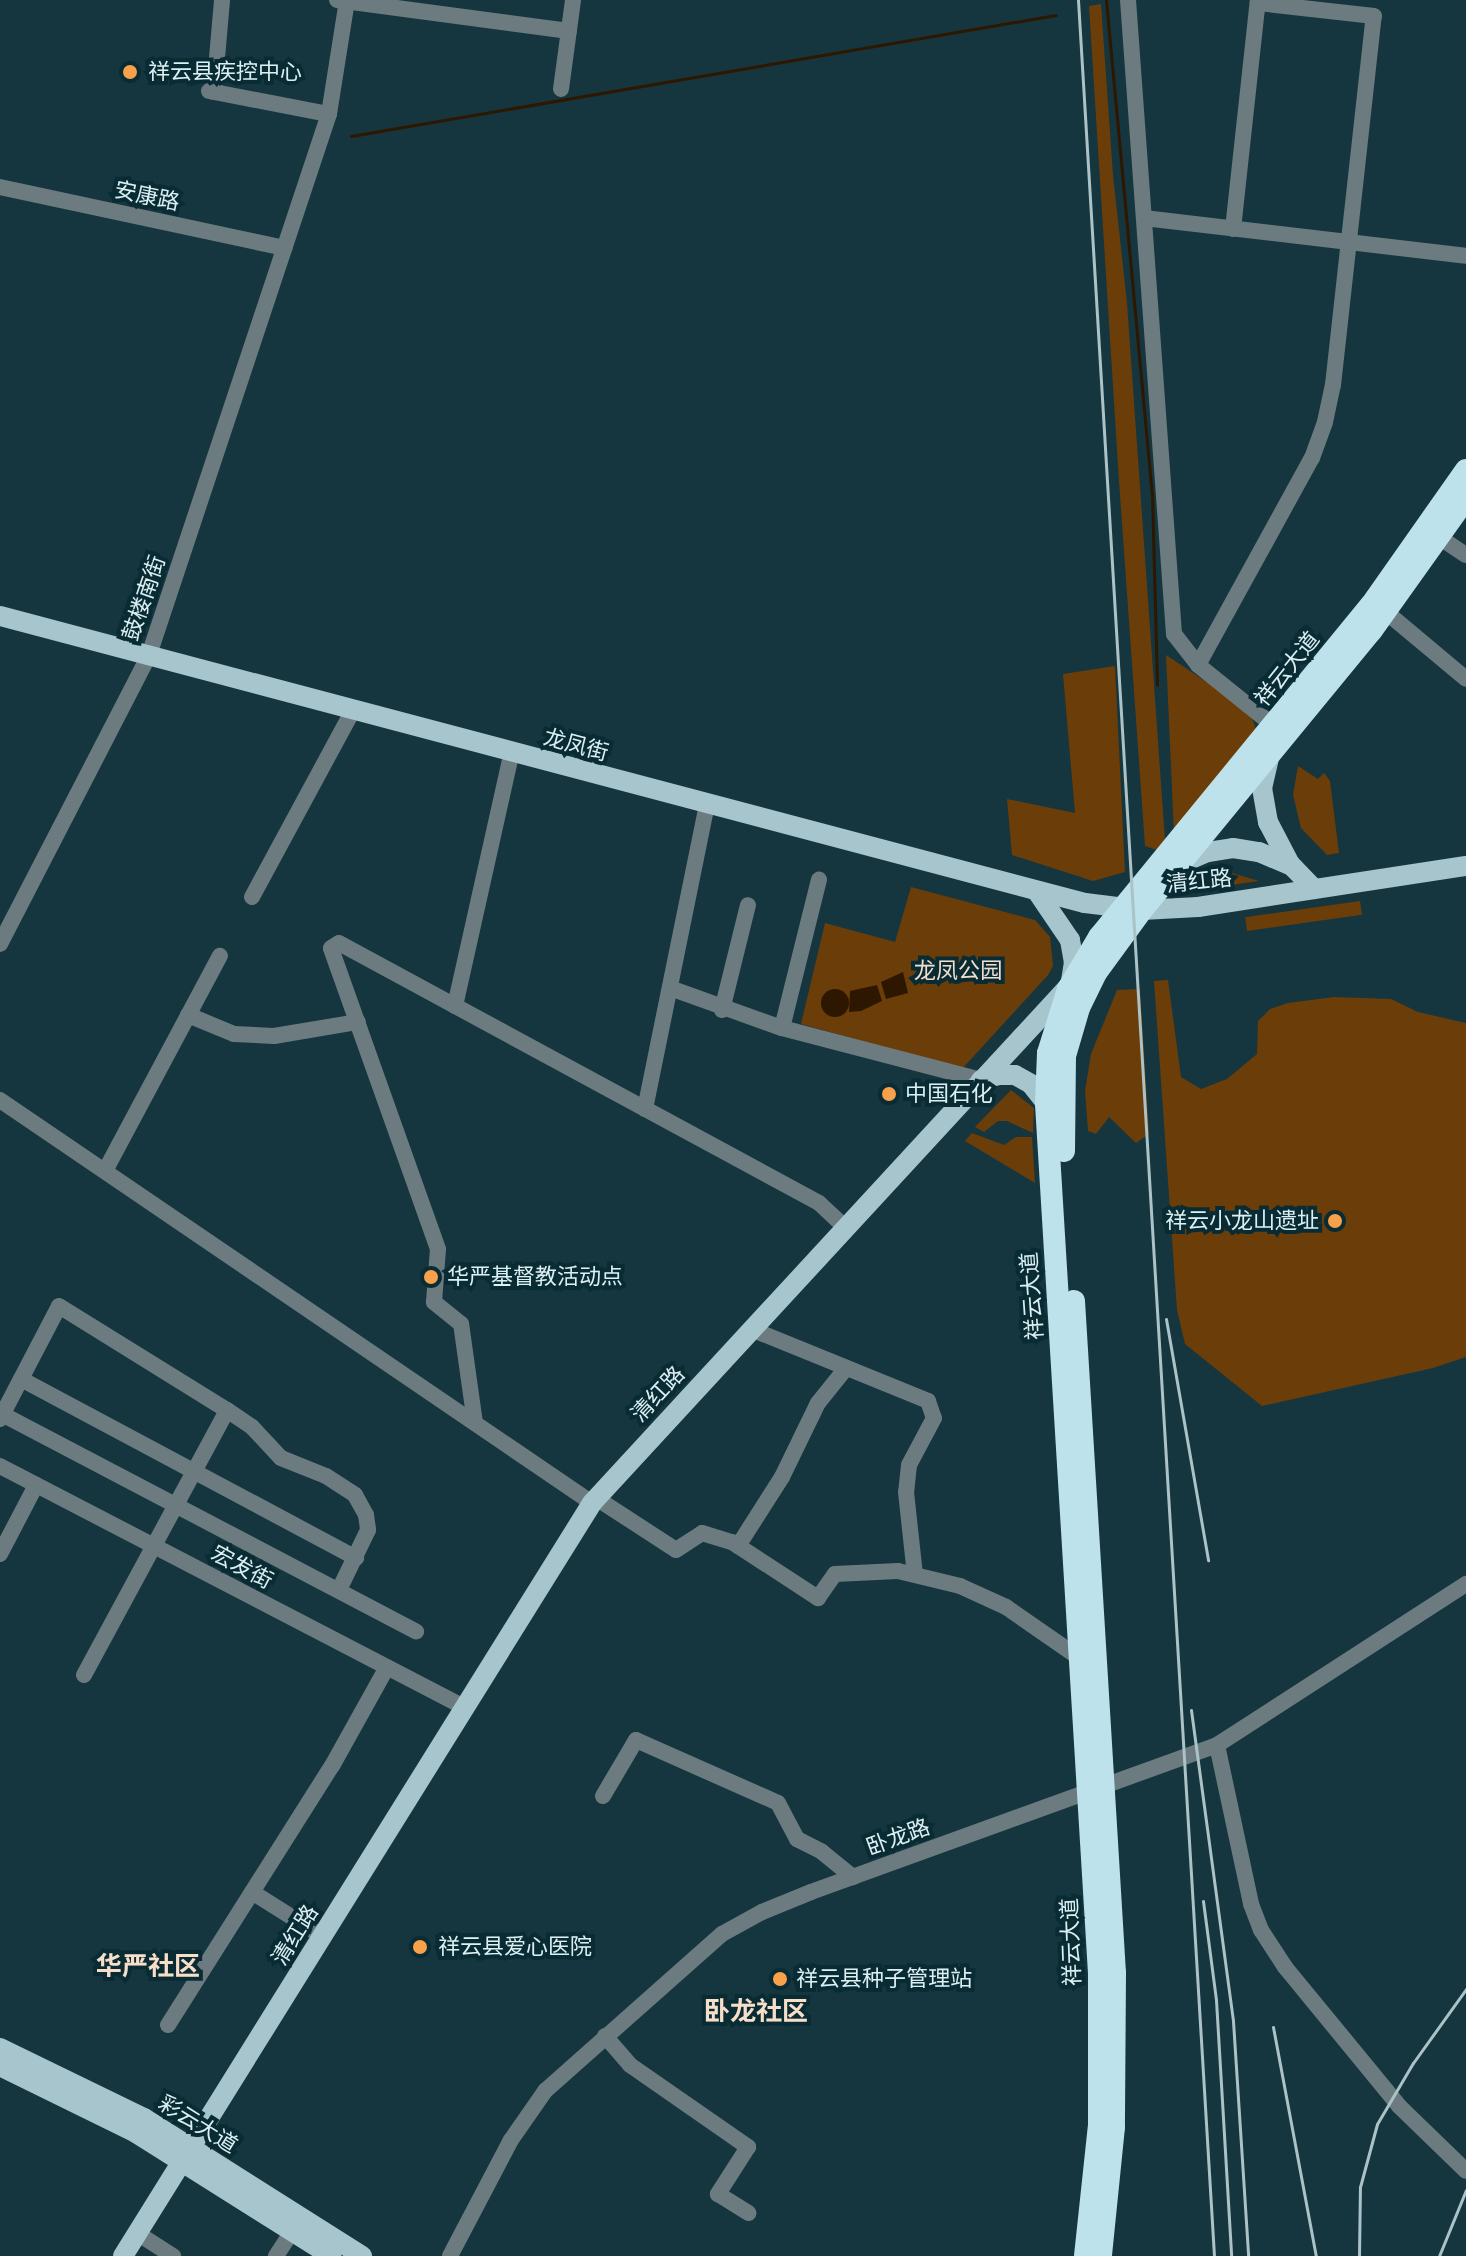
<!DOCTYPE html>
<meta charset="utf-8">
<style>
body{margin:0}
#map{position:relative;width:1466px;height:2256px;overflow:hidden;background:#15363e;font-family:"Public Sans","Noto Sans SC",sans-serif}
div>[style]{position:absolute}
.green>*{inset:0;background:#6b3d08;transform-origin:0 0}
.water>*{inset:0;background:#2e1701}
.round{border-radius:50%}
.stream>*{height:3px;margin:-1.5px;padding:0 1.5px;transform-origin:1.5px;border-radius:1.5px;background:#2e1701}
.minor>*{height:16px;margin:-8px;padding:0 8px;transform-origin:8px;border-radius:8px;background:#6c7b7f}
.major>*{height:20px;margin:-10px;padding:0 10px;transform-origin:10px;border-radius:10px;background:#a6c5cd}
.highway>*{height:22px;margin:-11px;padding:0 11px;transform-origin:11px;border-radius:11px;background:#bde2ec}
.rail>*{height:3px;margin:-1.5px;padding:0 1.5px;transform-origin:1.5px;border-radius:1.5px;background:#abc2c7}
.dots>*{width:22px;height:22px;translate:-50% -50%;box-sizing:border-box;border:4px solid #092c34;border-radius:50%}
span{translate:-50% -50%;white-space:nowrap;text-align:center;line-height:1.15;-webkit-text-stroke:8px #092c34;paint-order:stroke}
.poi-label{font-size:22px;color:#dceff3}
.left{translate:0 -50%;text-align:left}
.right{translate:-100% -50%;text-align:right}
.street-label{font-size:22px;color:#dceff3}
.park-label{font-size:22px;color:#f2decd}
.quarter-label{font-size:26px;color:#f7dec9;font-weight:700}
</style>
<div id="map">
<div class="green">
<i style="clip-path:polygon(1101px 4px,1113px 175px,1127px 303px,1165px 840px,1157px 850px,1145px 846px,1119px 481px,1089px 6px)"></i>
<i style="clip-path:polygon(1166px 655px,1249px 710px,1256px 729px,1174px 834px)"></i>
<i style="clip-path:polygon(1115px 666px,1125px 872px,1093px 881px,1012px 855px,1007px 799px,1075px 813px,1063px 674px)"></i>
<i style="clip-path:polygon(1298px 766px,1318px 779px,1324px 773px,1330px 781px,1339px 853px,1327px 855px,1301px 828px,1293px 795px)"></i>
<i style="clip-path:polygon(1232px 873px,1259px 881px,1204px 889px,1213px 878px)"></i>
<i style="clip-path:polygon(911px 887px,1035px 920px,1050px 937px,1053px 966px,1048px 975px,962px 1069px,801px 1024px,825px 923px,895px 942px)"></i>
<i style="left:1360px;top:901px;width:14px;height:116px;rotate:82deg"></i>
<i style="clip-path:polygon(1168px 980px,1181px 1077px,1201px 1089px,1227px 1079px,1257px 1054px,1258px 1021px,1270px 1009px,1288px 1003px,1334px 997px,1391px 999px,1418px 1012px,1466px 1023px,1466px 1357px,1433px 1368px,1262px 1406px,1185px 1344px,1177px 1310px,1154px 981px)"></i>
<i style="clip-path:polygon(1140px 989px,1149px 1134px,1136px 1143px,1109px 1117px,1096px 1134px,1088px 1131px,1085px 1091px,1091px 1054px,1117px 990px)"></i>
<i style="clip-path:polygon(1011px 1090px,1034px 1108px,1033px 1133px,1007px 1121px,998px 1121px,984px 1132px,975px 1127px)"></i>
<i style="clip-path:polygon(972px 1133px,1004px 1145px,1016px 1137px,1032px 1137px,1035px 1183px,965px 1141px)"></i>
</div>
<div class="water">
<i style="clip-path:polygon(903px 972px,908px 993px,886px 999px,881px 982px)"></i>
<i style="clip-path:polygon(877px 985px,882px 1001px,861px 1011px,849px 1012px,850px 991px)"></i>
<i class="round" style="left:821px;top:989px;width:28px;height:28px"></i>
</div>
<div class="stream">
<i style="left:1106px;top:0;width:495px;rotate:84.7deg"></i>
<i style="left:1152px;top:493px;width:192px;rotate:88.5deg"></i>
<i style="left:351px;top:136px;width:715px;rotate:-9.74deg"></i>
</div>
<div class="minor">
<i style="left:337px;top:0;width:234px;rotate:7.6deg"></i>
<i style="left:1128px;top:0;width:636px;rotate:85.85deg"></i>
<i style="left:1174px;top:634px;width:39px;rotate:52deg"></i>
<i style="left:1198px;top:665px;width:97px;rotate:38.8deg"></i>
<i style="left:561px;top:89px;width:90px;rotate:-82.3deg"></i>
<i style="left:209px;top:91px;width:122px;rotate:10.9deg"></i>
<i style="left:214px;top:92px;width:92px;rotate:-85deg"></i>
<i style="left:0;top:187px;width:291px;rotate:12.1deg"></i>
<i style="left:1144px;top:218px;width:324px;rotate:6.7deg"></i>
<i style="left:1233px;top:229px;width:230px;rotate:-83.8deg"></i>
<i style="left:1439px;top:537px;width:32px;rotate:34deg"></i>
<i style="left:1386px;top:612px;width:104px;rotate:39.9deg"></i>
<i style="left:1198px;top:665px;width:236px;rotate:-61.2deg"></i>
<i style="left:1312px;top:458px;width:38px;rotate:-70deg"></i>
<i style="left:1325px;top:422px;width:38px;rotate:-78deg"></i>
<i style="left:1333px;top:385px;width:371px;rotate:-83.7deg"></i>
<i style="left:1374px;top:16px;width:117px;rotate:-173.6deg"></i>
<i style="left:252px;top:897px;width:213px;rotate:-61.6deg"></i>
<i style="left:0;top:944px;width:325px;rotate:-62.7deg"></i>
<i style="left:149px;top:655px;width:570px;rotate:-71.6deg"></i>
<i style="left:329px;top:114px;width:115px;rotate:-81deg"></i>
<i style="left:670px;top:988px;width:119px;rotate:19.7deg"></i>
<i style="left:782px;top:1028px;width:206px;rotate:14.6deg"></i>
<i style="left:455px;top:1006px;width:260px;rotate:-77.4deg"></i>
<i style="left:722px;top:1010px;width:108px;rotate:-76.1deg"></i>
<i style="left:188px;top:1015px;width:50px;rotate:22.4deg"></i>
<i style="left:234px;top:1034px;width:40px;rotate:2.9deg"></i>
<i style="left:274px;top:1036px;width:85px;rotate:-9.5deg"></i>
<i style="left:782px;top:1028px;width:153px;rotate:-76deg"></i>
<i style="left:0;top:1100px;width:716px;rotate:34.24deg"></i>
<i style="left:645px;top:1109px;width:310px;rotate:-78.5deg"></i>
<i style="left:105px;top:1171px;width:244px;rotate:-61.9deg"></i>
<i style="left:751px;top:1329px;width:191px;rotate:22.1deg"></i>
<i style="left:928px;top:1401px;width:18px;rotate:71deg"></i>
<i style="left:934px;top:1418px;width:53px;rotate:118deg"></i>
<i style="left:909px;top:1465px;width:27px;rotate:96deg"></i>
<i style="left:906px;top:1492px;width:83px;rotate:83.8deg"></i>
<i style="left:21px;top:1379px;width:380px;rotate:28.1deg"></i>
<i style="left:0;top:1413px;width:470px;rotate:27.7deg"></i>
<i style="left:0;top:1419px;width:127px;rotate:-62.4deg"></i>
<i style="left:59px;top:1306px;width:198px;rotate:31.8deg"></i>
<i style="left:227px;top:1410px;width:30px;rotate:34deg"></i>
<i style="left:252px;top:1427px;width:42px;rotate:46.9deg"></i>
<i style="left:281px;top:1458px;width:48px;rotate:21.8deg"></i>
<i style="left:326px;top:1476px;width:35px;rotate:33deg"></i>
<i style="left:355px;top:1495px;width:23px;rotate:61deg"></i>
<i style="left:366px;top:1515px;width:15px;rotate:82deg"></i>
<i style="left:368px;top:1530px;width:67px;rotate:115.8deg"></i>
<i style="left:475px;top:1423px;width:100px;rotate:-98deg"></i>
<i style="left:461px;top:1324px;width:35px;rotate:-141deg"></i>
<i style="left:434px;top:1302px;width:53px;rotate:-85.7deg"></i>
<i style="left:438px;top:1249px;width:319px;rotate:-109.6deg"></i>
<i style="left:331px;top:948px;width:9px;rotate:-32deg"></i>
<i style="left:339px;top:943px;width:546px;rotate:28.44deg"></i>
<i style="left:819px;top:1203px;width:35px;rotate:43deg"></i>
<i style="left:0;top:1466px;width:523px;rotate:27.45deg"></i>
<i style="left:596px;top:1498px;width:95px;rotate:33deg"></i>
<i style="left:676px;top:1550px;width:31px;rotate:-33deg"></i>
<i style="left:702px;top:1533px;width:31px;rotate:17deg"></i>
<i style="left:732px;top:1542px;width:103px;rotate:33.1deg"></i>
<i style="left:818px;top:1598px;width:29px;rotate:-55deg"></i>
<i style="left:835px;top:1574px;width:63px;rotate:-2.7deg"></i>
<i style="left:898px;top:1571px;width:64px;rotate:13.6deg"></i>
<i style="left:960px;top:1586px;width:51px;rotate:24.5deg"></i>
<i style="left:1006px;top:1607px;width:91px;rotate:34.7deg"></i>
<i style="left:738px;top:1546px;width:82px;rotate:-57.5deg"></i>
<i style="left:782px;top:1477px;width:82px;rotate:-64.1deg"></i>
<i style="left:818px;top:1403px;width:45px;rotate:-51.3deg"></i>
<i style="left:0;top:1554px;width:78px;rotate:-62.4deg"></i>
<i style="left:84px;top:1675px;width:301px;rotate:-61.6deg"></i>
<i style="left:1217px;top:1745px;width:163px;rotate:77.9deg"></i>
<i style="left:1251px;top:1904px;width:28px;rotate:69deg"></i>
<i style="left:1261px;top:1930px;width:44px;rotate:57deg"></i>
<i style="left:1285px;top:1967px;width:180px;rotate:50.6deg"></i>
<i style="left:1399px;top:2106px;width:93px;rotate:44.1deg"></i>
<i style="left:603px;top:1796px;width:65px;rotate:-59.5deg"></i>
<i style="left:636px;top:1740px;width:155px;rotate:23.9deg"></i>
<i style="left:778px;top:1803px;width:41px;rotate:62.2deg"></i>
<i style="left:797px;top:1839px;width:28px;rotate:27deg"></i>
<i style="left:822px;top:1852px;width:40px;rotate:39deg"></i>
<i style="left:252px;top:1892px;width:83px;rotate:32.2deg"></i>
<i style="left:168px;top:2025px;width:307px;rotate:-57.7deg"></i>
<i style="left:332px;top:1766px;width:113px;rotate:-60.9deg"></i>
<i style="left:605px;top:2036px;width:38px;rotate:49deg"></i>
<i style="left:630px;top:2065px;width:144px;rotate:34.8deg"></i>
<i style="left:748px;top:2147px;width:56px;rotate:122.6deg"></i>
<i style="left:718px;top:2194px;width:36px;rotate:32deg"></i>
<i style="left:137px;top:2233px;width:43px;rotate:32.6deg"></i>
<i style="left:276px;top:2256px;width:30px;rotate:-57deg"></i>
<i style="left:450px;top:2256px;width:131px;rotate:-62.3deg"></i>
<i style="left:511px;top:2140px;width:60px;rotate:-55.2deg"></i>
<i style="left:545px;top:2091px;width:237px;rotate:-41.6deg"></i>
<i style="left:722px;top:1934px;width:46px;rotate:-28.8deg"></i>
<i style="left:762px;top:1912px;width:53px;rotate:-22.2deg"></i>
<i style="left:811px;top:1892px;width:432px;rotate:-19.9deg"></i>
<i style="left:1217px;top:1745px;width:297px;rotate:-32.9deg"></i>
</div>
<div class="major">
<i style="left:0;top:616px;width:1122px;rotate:14.82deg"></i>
<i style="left:1085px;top:903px;width:57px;rotate:7deg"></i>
<i style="left:1142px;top:910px;width:56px;rotate:-3.1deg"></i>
<i style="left:1198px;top:907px;width:271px;rotate:-8.7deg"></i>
<i style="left:1269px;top:758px;width:31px;rotate:103deg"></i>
<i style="left:1262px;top:788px;width:35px;rotate:80deg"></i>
<i style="left:1268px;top:822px;width:47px;rotate:62.4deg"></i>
<i style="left:1290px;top:864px;width:35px;rotate:46deg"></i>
<i style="left:1184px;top:862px;width:26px;rotate:-23deg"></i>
<i style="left:1208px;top:852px;width:25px;rotate:-9deg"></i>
<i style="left:1233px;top:848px;width:26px;rotate:9deg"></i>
<i style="left:1259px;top:852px;width:34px;rotate:23deg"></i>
<i style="left:1038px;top:893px;width:57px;rotate:55.8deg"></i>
<i style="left:1070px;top:940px;width:22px;rotate:80deg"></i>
<i style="left:1074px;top:962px;width:20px;rotate:99deg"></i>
<i style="left:981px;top:1080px;width:18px;rotate:-16deg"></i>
<i style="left:998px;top:1075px;width:17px"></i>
<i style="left:1015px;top:1075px;width:18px;rotate:29deg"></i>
<i style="left:1031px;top:1084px;width:24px;rotate:52deg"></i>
<i style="left:0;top:2048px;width:160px;rotate:25.9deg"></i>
<i style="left:144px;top:2118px;width:258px;rotate:32.3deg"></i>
<i style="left:0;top:2066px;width:152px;rotate:26.2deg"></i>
<i style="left:136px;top:2133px;width:231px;rotate:32.2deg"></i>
<i style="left:123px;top:2256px;width:887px;rotate:-58.08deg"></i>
<i style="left:592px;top:1503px;width:705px;rotate:-47.3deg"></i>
</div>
<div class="highway">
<i style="left:1064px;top:1151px;width:95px;rotate:-89.4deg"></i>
<i style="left:1065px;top:1056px;width:50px;rotate:-73.7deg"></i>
<i style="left:1079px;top:1008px;width:39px;rotate:-64deg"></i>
<i style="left:1096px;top:973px;width:78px;rotate:-53.9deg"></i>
<i style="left:1142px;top:910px;width:362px;rotate:-50.6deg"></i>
<i style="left:1372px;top:630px;width:162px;rotate:-54.5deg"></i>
<i style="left:1074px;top:1301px;width:673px;rotate:86.51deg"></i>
<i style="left:1115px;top:1973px;width:154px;rotate:90.4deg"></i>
<i style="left:1114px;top:2127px;width:130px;rotate:95.8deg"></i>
<i style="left:1085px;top:2256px;width:131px;rotate:-83.9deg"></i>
<i style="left:1099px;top:2126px;width:153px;rotate:-90deg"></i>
<i style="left:1099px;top:1973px;width:872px;rotate:-93.49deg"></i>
<i style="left:1046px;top:1103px;width:50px;rotate:-87.7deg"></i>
<i style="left:1048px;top:1053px;width:67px;rotate:-72.6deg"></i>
<i style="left:1068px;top:989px;width:61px;rotate:-59.2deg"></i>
<i style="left:1099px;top:937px;width:429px;rotate:-50.7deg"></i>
<i style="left:1371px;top:605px;width:165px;rotate:-54.9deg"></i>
</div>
<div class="rail">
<i style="left:1078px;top:0;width:2260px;rotate:86.55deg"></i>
<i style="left:1166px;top:1319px;width:245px;rotate:80.1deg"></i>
<i style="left:1191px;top:1710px;width:314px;rotate:82.3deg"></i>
<i style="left:1233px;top:2021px;width:235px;rotate:86.3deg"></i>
<i style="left:1203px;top:1901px;width:100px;rotate:82.5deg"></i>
<i style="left:1216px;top:2000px;width:256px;rotate:86.6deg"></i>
<i style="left:1273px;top:2027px;width:233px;rotate:79.4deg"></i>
<i style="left:1359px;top:2256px;width:69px;rotate:-89.2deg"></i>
<i style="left:1360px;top:2187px;width:65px;rotate:-74.9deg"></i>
<i style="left:1377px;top:2124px;width:71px;rotate:-59.5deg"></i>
<i style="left:1413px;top:2063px;width:91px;rotate:-54.4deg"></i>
<i style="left:1439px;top:2256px;width:71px;rotate:-67.8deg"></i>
</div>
<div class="dots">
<i style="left:130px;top:72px;background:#f8a14a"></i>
<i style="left:889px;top:1094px;background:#f8a14a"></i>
<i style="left:1335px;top:1221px;background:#f8a14a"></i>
<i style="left:431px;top:1277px;background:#f8a14a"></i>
<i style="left:420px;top:1947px;background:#f8a14a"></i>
<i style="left:780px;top:1979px;background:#f8a14a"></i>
</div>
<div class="poi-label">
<span class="left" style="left:148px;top:72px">祥云县疾控中心</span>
<span class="left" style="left:905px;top:1094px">中国石化</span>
<span class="right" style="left:1319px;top:1221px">祥云小龙山遗址</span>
<span class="left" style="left:447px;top:1277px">华严基督教活动点</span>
<span class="left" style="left:438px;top:1947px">祥云县爱心医院</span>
<span class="left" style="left:796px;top:1979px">祥云县种子管理站</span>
</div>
<div class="street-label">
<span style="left:147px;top:196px;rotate:12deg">安康路</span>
<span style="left:144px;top:598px;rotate:-71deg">鼓楼南街</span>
<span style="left:1287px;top:669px;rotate:-51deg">祥云大道</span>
<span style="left:576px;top:745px;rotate:15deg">龙凤街</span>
<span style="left:1199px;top:881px;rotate:-6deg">清红路</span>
<span style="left:1032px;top:1296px;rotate:-94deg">祥云大道</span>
<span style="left:658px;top:1394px;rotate:-47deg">清红路</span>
<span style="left:242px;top:1567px;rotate:28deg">宏发街</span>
<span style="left:898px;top:1837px;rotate:-20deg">卧龙路</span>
<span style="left:295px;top:1935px;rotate:-58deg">清红路</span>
<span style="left:1071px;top:1942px;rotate:-92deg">祥云大道</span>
<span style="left:198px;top:2124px;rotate:32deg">彩云大道</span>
</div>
<div class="park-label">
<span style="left:958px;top:971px">龙凤公园</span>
</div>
<div class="quarter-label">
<span style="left:148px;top:1966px">华严社区</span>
<span style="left:756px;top:2011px">卧龙社区</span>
</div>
</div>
